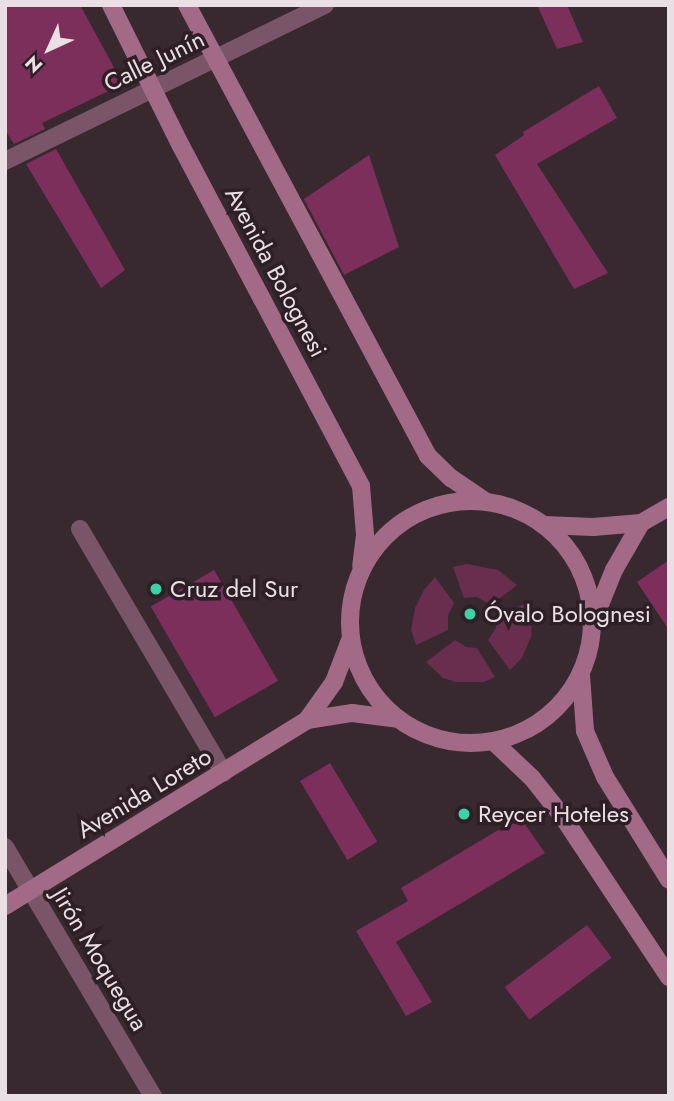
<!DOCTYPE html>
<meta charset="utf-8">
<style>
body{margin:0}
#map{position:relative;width:674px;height:1101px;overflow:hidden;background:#382830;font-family:Jost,sans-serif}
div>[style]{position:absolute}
.green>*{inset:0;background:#692e4e}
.building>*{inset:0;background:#7d2f5b;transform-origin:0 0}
.lane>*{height:18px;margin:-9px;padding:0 9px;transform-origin:9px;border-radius:9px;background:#795567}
.street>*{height:18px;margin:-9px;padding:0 9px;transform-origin:9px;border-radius:9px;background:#795567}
.secondary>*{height:18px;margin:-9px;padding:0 9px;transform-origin:9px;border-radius:9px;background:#a26a86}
.secondary>.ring{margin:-9px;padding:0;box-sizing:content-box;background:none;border:18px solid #a26a86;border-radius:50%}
.dots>*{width:19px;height:19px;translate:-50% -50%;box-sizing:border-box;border:4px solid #2e1f26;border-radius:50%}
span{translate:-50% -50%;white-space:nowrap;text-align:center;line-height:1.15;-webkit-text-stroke:7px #2e1f26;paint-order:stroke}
.street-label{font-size:24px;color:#e9dfe4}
.poi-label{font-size:24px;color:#e9dfe4}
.left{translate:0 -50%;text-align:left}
.frame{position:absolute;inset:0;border:7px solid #e9dfe4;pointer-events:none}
.north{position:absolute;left:14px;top:14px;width:70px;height:70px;-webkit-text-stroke:5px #2e1f26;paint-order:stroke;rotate:225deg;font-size:19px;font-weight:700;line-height:28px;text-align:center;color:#e9dfe4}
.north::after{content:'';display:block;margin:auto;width:24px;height:32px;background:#e9dfe4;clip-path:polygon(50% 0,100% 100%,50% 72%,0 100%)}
</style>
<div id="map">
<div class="green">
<i style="clip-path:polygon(467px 564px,498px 570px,517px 585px,491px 605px,477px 597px,464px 598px,453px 567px)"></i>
<i style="clip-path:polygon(435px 577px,454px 603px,448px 615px,448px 630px,416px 645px,411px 630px,415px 608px,424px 590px)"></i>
<i style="clip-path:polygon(528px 603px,532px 618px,531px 637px,522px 658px,510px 670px,488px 640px,496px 628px,496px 615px)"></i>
<i style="clip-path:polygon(455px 640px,466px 647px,477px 648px,495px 677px,484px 682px,456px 682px,443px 678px,426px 662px)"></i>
</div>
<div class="building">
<i style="clip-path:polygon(5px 5px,80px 5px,123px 84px,42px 123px,45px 129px,14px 144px,5px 130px)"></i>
<i style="clip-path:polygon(537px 5px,567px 5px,583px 42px,557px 49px)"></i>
<i style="clip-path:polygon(599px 86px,617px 118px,537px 164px,608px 273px,574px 289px,495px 155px,524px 135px,523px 132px)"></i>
<i style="clip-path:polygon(56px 149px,125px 270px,101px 288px,26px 164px)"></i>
<i style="clip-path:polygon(369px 155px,399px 247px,344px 275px,304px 199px)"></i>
<i style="clip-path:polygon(669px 560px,669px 630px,637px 582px)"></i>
<i style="left:214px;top:570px;width:128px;height:73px;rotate:60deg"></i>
<i style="left:330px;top:763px;width:92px;height:35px;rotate:59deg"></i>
<i style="clip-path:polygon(520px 817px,545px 853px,396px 942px,432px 1002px,406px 1016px,356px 931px,408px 901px,401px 888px)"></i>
<i style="left:587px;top:925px;width:41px;height:103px;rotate:53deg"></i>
</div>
<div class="lane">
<i style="left:80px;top:529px;width:283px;rotate:59.5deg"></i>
</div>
<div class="street">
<i style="left:5px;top:161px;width:356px;rotate:-26deg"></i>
<i style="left:5px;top:847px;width:290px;rotate:59.3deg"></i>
</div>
<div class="secondary">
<i style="left:111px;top:5px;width:157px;rotate:63.6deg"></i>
<i style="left:181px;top:146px;width:385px;rotate:62.1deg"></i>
<i style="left:361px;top:486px;width:49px;rotate:85.3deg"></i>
<i style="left:365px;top:535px;width:31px;rotate:97deg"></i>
<i style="left:187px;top:5px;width:511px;rotate:61.88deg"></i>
<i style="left:428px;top:456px;width:32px;rotate:44deg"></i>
<i style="left:451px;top:478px;width:41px;rotate:34.1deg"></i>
<i class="ring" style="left:350px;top:501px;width:224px;height:224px"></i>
<i style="left:544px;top:525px;width:49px;rotate:2.3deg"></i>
<i style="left:593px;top:527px;width:48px;rotate:-4.8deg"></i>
<i style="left:641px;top:523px;width:32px;rotate:-30deg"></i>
<i style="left:595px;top:617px;width:51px;rotate:-68deg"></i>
<i style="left:614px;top:570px;width:54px;rotate:-60.1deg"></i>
<i style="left:581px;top:675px;width:56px;rotate:85.9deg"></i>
<i style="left:585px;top:731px;width:50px;rotate:66.5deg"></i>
<i style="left:605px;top:777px;width:121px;rotate:58.1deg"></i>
<i style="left:307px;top:720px;width:46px;rotate:-8.8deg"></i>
<i style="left:352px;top:713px;width:46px;rotate:7.4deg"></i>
<i style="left:494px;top:742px;width:52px;rotate:43.5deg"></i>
<i style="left:532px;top:778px;width:50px;rotate:51.5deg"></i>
<i style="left:563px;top:817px;width:192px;rotate:56.5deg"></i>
<i style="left:5px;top:906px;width:355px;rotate:-31.6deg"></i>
<i style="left:307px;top:720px;width:47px;rotate:-54.6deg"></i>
<i style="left:334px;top:682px;width:45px;rotate:-69.1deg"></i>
</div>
<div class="dots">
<i style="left:156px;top:589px;background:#38d4a6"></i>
<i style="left:470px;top:614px;background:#38d4a6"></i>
<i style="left:464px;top:814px;background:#38d4a6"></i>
</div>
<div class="street-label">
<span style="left:154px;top:61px;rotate:-26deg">Calle Junín</span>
<span style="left:276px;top:272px;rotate:62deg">Avenida Bolognesi</span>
<span style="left:144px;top:793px;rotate:-31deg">Avenida Loreto</span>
<span style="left:100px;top:959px;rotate:59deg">Jirón Moquegua</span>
</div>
<div class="poi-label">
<span class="left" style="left:170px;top:589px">Cruz del Sur</span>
<span class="left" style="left:484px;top:614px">Óvalo Bolognesi</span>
<span class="left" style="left:478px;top:814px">Reycer Hoteles</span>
</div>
<div class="frame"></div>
<div class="north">N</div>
</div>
